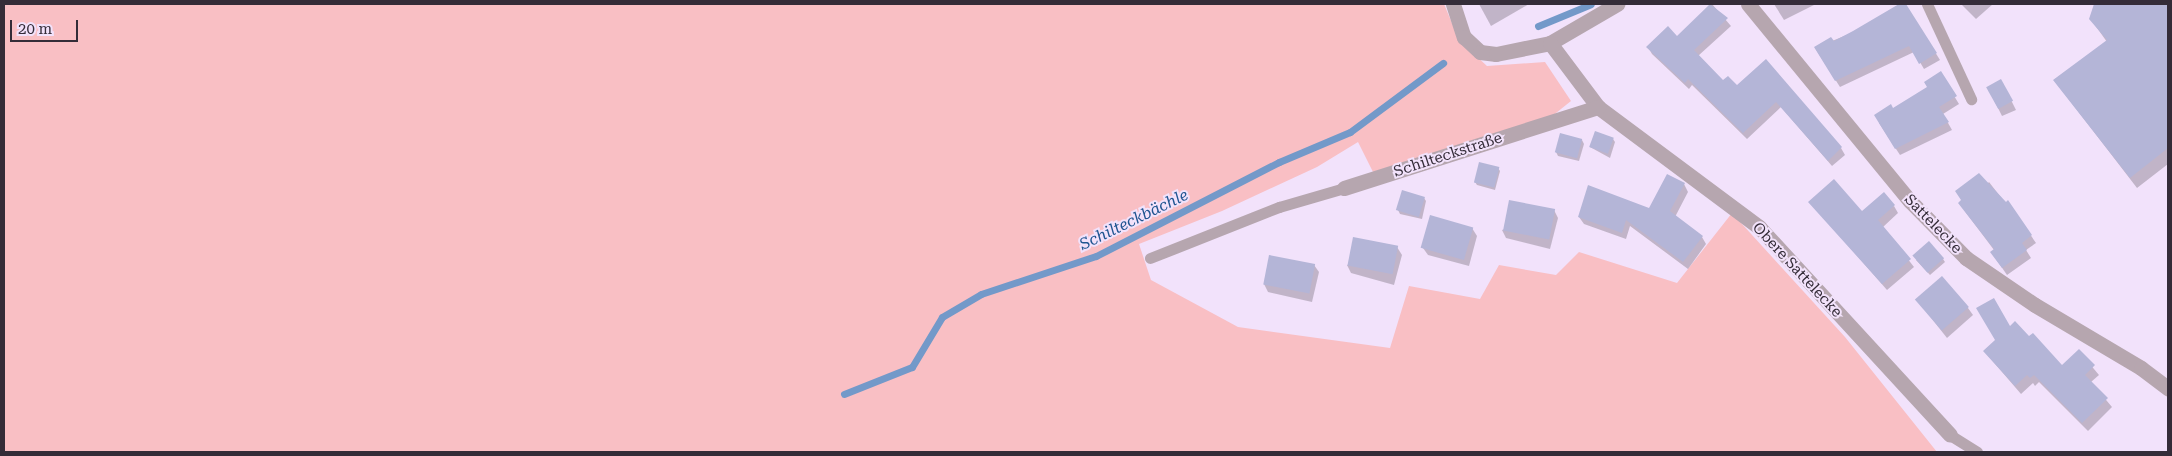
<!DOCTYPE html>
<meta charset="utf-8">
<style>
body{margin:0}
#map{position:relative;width:2172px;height:456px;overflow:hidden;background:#f2e2fb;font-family:"Roboto Serif",serif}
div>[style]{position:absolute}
.green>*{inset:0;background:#f9bfc4}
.shadow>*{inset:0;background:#0003}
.stream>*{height:7px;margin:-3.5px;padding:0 3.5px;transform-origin:3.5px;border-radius:3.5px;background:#7399c9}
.building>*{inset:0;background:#b4b5d7;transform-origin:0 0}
.service>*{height:11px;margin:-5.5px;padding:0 5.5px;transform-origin:5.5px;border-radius:5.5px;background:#b6a6af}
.minor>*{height:15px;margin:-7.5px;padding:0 7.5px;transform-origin:7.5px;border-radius:7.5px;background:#b6a6af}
span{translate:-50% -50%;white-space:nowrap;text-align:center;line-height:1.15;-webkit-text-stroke:4px #f2e2fb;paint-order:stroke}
.street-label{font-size:15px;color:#342c38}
.water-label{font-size:16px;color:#205591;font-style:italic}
.frame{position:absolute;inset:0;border:5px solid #342c38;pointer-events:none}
.scale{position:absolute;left:10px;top:20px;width:68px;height:22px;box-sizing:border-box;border:2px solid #342c38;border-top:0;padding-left:6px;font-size:15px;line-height:18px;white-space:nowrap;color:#342c38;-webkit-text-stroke:4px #f2e2fb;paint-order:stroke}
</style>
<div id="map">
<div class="green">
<i style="clip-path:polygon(4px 4px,1444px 4px,1459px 40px,1487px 66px,1545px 62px,1571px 101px,1551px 117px,1373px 172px,1358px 142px,1317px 167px,1222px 211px,1139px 244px,1151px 280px,1238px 327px,1390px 348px,1409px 286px,1480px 299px,1499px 265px,1556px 275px,1579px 252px,1677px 283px,1732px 213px,1845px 337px,1937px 452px,4px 452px)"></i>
</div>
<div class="shadow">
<i style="clip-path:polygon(1479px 4px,1529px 4px,1491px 26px)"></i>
<i style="clip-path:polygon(1712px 4px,1731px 26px,1698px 56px,1723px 82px,1736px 87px,1766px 60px,1841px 148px,1845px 155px,1832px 166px,1781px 107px,1747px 139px,1692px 85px,1689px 89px,1652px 54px,1648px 47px,1677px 38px)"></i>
<i style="clip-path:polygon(1774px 4px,1816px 4px,1784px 20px)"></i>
<i style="clip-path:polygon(1900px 4px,1905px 4px,1940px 60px,1924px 69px,1914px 52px,1840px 87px,1815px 48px,1854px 32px)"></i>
<i style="clip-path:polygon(1961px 4px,1993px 4px,1976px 19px)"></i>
<i style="clip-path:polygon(2095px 4px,2166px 4px,2168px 7px,2168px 164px,2137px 188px,2054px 80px,2107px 42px,2090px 18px)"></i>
<i style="clip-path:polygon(1940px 73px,1959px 104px,1943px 114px,1952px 130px,1900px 155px,1879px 123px,1928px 87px)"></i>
<i style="clip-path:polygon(1988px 88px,2005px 88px,2016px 110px,2002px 116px)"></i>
<i style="clip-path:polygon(1613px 139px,1615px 142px,1610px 158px,1590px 147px)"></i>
<i style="clip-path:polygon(1582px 140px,1584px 144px,1579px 161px,1558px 156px,1556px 152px)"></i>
<i style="clip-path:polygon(1498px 168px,1500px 171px,1495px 190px,1477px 185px,1475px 182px)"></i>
<i style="clip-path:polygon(1989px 182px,2006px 204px,2008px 202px,2036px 243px,2026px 250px,2031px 258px,2007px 275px,1996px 259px,1994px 250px,1964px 210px)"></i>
<i style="clip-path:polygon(1684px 184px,1688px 192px,1675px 217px,1702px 237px,1706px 244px,1688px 269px,1630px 226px,1626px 239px,1584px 224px,1579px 217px,1650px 210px)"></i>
<i style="clip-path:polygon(1424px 198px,1426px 201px,1422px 219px,1400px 214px,1398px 210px)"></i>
<i style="clip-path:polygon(1810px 202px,1862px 213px,1894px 206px,1898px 213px,1883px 227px,1914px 267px,1887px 290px)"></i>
<i style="clip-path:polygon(1554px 210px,1558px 218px,1550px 249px,1506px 238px,1502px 230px)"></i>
<i style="clip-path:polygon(1472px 228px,1477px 236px,1469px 266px,1428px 255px,1423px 248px)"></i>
<i style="clip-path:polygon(1397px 247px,1402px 255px,1394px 285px,1351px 273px,1347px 265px)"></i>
<i style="clip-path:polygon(1943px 259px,1945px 262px,1930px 275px,1916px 260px)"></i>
<i style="clip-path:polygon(1314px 265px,1319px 272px,1312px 302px,1268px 292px,1264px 284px)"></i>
<i style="clip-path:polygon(1917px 300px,1968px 308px,1973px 315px,1947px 338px)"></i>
<i style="clip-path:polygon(2010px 328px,2029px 338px,2062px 367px,2079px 351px,2099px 375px,2091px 382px,2112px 407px,2088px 431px,2039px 382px,2035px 386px,2033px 383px,2021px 394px,1984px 351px)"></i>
</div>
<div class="stream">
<i style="left:1538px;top:26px;width:57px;rotate:-22.5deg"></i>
<i style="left:844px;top:394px;width:73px;rotate:-21.7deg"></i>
<i style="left:912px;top:367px;width:58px;rotate:-59deg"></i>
<i style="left:942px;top:317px;width:45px;rotate:-30.5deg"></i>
<i style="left:981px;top:294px;width:121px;rotate:-18.3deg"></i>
<i style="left:1096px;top:256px;width:206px;rotate:-27.2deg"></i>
<i style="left:1279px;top:162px;width:77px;rotate:-22.9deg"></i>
<i style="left:1350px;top:132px;width:116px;rotate:-36.6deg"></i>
</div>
<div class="building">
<i style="clip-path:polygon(1710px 4px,1728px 18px,1694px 50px,1723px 80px,1728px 76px,1737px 85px,1766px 59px,1842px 147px,1828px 161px,1776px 102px,1743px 133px,1688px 79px,1685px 83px,1646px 47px,1668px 26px,1677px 36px)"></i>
<i style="clip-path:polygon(1899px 4px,1906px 4px,1937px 53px,1919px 64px,1909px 46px,1835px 81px,1814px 47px,1831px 37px,1834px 41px,1853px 31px)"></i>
<i style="clip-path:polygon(2094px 4px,2168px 4px,2168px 148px,2130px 178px,2053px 80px,2107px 40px,2089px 19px)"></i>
<i style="clip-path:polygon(1941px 71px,1957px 96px,1939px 107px,1949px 122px,1895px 149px,1874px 115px,1891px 104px,1893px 108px,1927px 87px,1924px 82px)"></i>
<i style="left:2001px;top:79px;width:25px;height:17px;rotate:61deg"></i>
<i style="left:1595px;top:131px;width:20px;height:17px;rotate:20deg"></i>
<i style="left:1560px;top:133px;width:23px;height:20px;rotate:15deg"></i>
<i style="left:1479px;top:162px;width:21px;height:21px;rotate:14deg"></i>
<i style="clip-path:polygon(1979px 173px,2006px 202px,2008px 200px,2032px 235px,2022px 243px,2027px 250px,2002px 268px,1990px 252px,1994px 249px,1958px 203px,1961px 200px,1955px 191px)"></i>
<i style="clip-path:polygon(1667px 174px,1685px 183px,1670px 211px,1703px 236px,1683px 262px,1626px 220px,1622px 233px,1578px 217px,1588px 185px,1649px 208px)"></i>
<i style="clip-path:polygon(1834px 179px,1862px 211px,1884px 192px,1895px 205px,1878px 220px,1911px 259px,1882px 284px,1808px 202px)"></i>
<i style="left:1402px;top:190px;width:24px;height:21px;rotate:17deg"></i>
<i style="left:1509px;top:200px;width:47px;height:31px;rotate:11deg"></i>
<i style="left:1430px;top:215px;width:45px;height:34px;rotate:16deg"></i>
<i style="left:1353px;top:237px;width:46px;height:29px;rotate:11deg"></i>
<i style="left:1929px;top:241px;width:23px;height:22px;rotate:49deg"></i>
<i style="left:1269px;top:255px;width:47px;height:30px;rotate:11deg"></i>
<i style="left:1942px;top:276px;width:41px;height:36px;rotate:49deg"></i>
<i style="clip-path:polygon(1994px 298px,2010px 326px,2015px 321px,2029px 336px,2033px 333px,2062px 365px,2079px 349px,2095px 365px,2085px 375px,2108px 398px,2082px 423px,2034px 375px,2030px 378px,2027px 375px,2015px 386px,1983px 351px,1995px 340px,1976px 308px)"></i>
</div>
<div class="service">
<i style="left:1927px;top:4px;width:105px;rotate:65.1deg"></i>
<i style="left:1150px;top:258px;width:139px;rotate:-21.6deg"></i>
<i style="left:1279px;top:207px;width:68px;rotate:-16.3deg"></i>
<i style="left:1950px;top:435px;width:32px;rotate:32deg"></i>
</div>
<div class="minor">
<i style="left:1453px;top:4px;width:35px;rotate:72deg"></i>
<i style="left:1464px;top:37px;width:22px;rotate:43deg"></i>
<i style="left:1480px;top:52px;width:16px;rotate:7deg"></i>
<i style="left:1496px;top:54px;width:55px;rotate:-11.5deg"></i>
<i style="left:1550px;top:43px;width:78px;rotate:-30.2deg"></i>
<i style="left:1748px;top:4px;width:255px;rotate:50.6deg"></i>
<i style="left:1910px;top:201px;width:80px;rotate:45.5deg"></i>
<i style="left:1966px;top:258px;width:83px;rotate:34.3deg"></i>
<i style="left:2035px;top:305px;width:123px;rotate:30.7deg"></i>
<i style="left:2141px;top:368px;width:34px;rotate:37deg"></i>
<i style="left:1550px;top:43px;width:80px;rotate:53.1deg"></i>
<i style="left:1598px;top:107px;width:201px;rotate:36.7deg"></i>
<i style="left:1759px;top:227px;width:282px;rotate:47.4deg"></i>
<i style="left:1344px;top:188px;width:267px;rotate:-17.7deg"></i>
</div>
<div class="street-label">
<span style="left:1448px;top:155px;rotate:-18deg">Schilteckstraße</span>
<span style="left:1933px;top:224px;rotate:46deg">Sattelecke</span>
<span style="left:1797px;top:270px;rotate:47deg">Obere Sattelecke</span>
</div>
<div class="water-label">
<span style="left:1134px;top:220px;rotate:-26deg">Schilteckbächle</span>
</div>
<div class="frame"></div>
<div class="scale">20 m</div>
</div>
